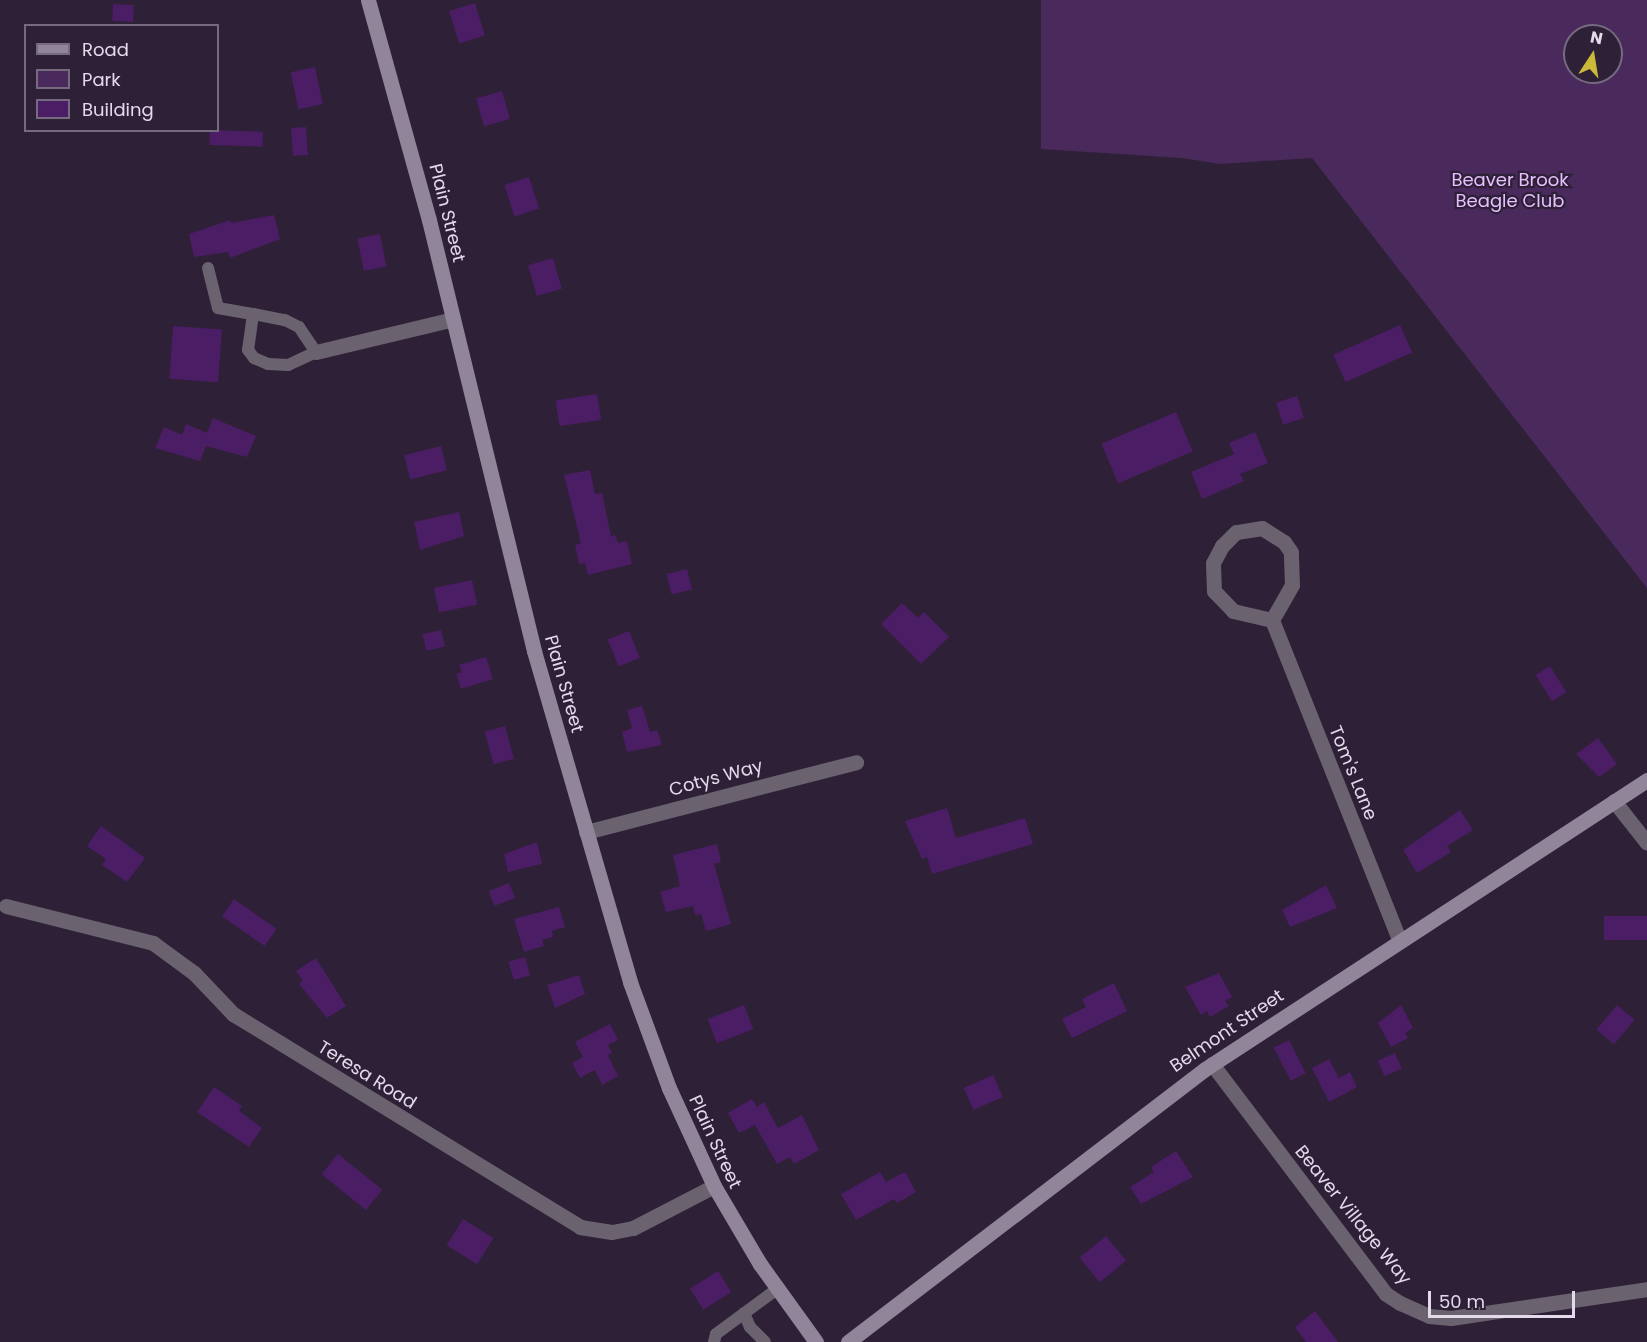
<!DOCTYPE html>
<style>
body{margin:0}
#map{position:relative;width:1647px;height:1342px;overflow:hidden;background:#2e2037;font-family:Poppins,sans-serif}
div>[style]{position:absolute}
.green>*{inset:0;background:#4a2a5d}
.building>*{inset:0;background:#4b1d64;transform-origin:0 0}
.service>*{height:12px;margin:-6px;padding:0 6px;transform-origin:6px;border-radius:6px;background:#6a636f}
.minor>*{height:15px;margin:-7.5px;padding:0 7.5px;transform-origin:7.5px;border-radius:7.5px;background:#6a636f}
.secondary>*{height:15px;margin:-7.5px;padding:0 7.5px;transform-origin:7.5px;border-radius:7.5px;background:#918599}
span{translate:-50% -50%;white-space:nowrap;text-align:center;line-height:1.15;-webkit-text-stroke:4.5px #2e2037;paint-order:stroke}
.park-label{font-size:18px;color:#e4c0fe}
.street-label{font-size:18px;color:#e3daea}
.legend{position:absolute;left:24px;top:24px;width:195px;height:108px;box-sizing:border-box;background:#2e2037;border:2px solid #766a7f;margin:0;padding:8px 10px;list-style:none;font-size:18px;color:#e3daea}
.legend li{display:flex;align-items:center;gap:12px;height:30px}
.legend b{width:30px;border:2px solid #766a7f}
.north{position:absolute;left:1563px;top:24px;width:60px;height:60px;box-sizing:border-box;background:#2e2037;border:2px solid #766a7f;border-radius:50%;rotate:12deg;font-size:16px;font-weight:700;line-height:24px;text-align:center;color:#e3daea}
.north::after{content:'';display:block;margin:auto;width:21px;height:27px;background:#cbb939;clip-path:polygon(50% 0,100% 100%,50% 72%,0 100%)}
.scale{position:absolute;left:1428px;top:1291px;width:147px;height:27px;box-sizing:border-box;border:3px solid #e3daea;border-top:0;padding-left:8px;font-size:18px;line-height:21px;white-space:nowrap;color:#e3daea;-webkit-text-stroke:4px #2e2037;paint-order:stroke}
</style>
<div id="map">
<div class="green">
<i style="clip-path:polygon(evenodd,1041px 0,1647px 0,1647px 588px,1312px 158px,1220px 164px,1182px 158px,1041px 149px,1041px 0,1575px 36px,1611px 36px,1611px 72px,1575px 72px,1575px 36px)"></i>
</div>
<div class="building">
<i style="left:475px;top:3px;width:34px;height:27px;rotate:73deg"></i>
<i style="left:113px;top:4px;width:21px;height:17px;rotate:3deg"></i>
<i style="left:315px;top:67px;width:38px;height:25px;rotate:78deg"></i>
<i style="left:502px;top:91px;width:29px;height:27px;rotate:74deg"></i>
<i style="left:306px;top:127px;width:28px;height:15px;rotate:86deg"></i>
<i style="left:210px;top:130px;width:53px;height:15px;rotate:2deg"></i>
<i style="left:529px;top:177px;width:33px;height:26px;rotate:72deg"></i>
<i style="clip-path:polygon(274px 215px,280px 239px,230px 258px,228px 252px,194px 257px,189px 234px,230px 220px,231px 223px)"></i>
<i style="left:380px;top:234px;width:33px;height:23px;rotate:79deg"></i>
<i style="left:553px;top:258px;width:32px;height:26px;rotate:74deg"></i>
<i style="left:1400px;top:325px;width:30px;height:73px;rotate:66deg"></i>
<i style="left:173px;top:326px;width:49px;height:53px;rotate:4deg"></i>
<i style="left:597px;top:394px;width:26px;height:42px;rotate:81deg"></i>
<i style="left:1297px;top:396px;width:23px;height:22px;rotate:72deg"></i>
<i style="left:1176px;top:412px;width:43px;height:81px;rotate:67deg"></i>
<i style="clip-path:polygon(213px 418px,256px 436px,247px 457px,206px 446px,200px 461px,155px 448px,164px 427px,182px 435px,186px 424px,207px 433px)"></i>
<i style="clip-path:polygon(1255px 432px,1268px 463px,1240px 474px,1244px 481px,1202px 499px,1191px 472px,1234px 454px,1229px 443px)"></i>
<i style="left:441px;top:446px;width:25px;height:38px;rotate:76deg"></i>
<i style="clip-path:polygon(590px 470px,595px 494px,602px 493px,611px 536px,615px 535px,618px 543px,627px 541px,632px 564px,588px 575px,585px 563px,579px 564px,575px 545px,581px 543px,564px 475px)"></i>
<i style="clip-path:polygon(459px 512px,464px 536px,420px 550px,414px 522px)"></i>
<i style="left:687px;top:569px;width:21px;height:21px;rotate:76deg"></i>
<i style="left:472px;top:580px;width:25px;height:39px;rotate:78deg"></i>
<i style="clip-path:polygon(902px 603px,918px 618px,924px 612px,949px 637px,921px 664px,881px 624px)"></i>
<i style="left:441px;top:630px;width:17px;height:19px;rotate:77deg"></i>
<i style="left:629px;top:631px;width:29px;height:23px;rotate:68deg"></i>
<i style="clip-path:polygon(486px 657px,493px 679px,461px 689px,456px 674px,462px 672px,459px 665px)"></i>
<i style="left:1550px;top:666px;width:31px;height:17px;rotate:58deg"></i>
<i style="clip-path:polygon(642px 706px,650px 732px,657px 730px,662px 745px,627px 752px,622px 732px,632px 728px,627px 710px)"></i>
<i style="left:505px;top:726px;width:34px;height:21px;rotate:75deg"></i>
<i style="clip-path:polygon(1598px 738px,1617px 764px,1599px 777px,1576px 754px)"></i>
<i style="clip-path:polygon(947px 808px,956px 838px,1025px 818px,1033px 844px,932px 874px,927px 857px,922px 859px,905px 821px)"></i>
<i style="clip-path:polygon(1460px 810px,1473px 830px,1447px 846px,1451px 852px,1417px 873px,1403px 850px)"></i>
<i style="clip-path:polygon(101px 826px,145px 858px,127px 882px,102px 865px,106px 859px,87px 846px)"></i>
<i style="clip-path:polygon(537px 842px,542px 864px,508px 872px,504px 854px)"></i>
<i style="clip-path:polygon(717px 844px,721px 862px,714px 864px,731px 924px,706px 931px,701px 914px,695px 915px,693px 906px,666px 912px,660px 892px,680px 886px,673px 855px)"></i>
<i style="left:509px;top:883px;width:16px;height:22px;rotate:68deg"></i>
<i style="clip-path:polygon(1326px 885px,1337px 908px,1290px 927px,1282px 910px)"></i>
<i style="left:234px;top:899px;width:52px;height:21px;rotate:35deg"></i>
<i style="clip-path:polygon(559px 907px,565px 927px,552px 931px,553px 937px,542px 940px,544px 946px,524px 952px,514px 919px)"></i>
<i style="left:1647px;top:916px;width:24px;height:43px;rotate:90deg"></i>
<i style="left:525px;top:957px;width:19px;height:17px;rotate:74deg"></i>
<i style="clip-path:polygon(316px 958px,346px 1006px,327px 1018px,299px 984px,303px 981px,296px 971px)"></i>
<i style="clip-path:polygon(1219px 973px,1232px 997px,1225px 1001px,1229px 1006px,1210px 1017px,1207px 1011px,1201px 1015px,1185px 987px)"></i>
<i style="clip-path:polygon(579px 975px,585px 994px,555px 1008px,547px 985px)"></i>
<i style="clip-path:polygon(1114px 983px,1127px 1011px,1072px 1038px,1062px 1019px,1086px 1007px,1082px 999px)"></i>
<i style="left:744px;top:1005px;width:26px;height:39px;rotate:69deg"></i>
<i style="clip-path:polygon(1401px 1005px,1413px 1028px,1405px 1033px,1408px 1038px,1391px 1047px,1378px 1023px)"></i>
<i style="left:1617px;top:1005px;width:23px;height:32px;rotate:40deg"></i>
<i style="clip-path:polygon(610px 1024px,618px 1040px,608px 1045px,612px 1053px,608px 1055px,618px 1076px,602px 1085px,595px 1070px,580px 1078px,572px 1063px,583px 1057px,575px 1042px)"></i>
<i style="left:1289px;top:1040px;width:37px;height:17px;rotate:63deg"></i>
<i style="left:1395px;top:1053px;width:17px;height:19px;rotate:66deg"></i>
<i style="clip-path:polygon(1329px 1059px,1339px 1078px,1350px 1072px,1357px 1087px,1329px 1102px,1312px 1068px)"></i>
<i style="left:993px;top:1075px;width:24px;height:32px;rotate:66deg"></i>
<i style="clip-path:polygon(214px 1087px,242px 1106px,239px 1111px,262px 1128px,249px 1147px,197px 1112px)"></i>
<i style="clip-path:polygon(752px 1099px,757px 1107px,764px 1102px,778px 1128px,802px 1115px,819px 1150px,794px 1164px,790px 1157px,777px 1164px,755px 1125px,739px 1133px,728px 1113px)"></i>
<i style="clip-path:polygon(1176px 1151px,1193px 1177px,1141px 1204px,1130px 1187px,1154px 1172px,1151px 1167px)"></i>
<i style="left:338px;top:1154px;width:57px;height:26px;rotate:39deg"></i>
<i style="clip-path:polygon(880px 1172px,886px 1182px,905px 1172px,916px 1192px,897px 1203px,894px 1199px,856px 1220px,841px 1194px)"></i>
<i style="left:463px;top:1219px;width:36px;height:31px;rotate:32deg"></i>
<i style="left:1106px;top:1236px;width:32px;height:34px;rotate:51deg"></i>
<i style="left:718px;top:1271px;width:25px;height:33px;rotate:58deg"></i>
<i style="clip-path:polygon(1315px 1311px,1338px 1342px,1306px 1342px,1295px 1327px)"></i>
</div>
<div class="service">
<i style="left:208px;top:268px;width:41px;rotate:76deg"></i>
<i style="left:218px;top:308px;width:36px;rotate:10deg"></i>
<i style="left:253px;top:314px;width:33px;rotate:11deg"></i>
<i style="left:285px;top:320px;width:16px;rotate:27deg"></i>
<i style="left:299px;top:327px;width:30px;rotate:56deg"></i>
<i style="left:316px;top:352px;width:31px;rotate:155deg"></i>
<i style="left:288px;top:365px;width:20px;rotate:-177deg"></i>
<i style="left:268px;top:364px;width:15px;rotate:-157deg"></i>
<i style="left:254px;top:358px;width:10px;rotate:-127deg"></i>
<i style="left:248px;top:350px;width:36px;rotate:-82deg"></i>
<i style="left:744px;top:1313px;width:15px;rotate:67deg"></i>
<i style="left:750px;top:1327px;width:21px;rotate:45deg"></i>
<i style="left:714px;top:1342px;width:8px;rotate:-76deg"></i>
<i style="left:716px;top:1334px;width:76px;rotate:-36.4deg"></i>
</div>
<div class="minor">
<i style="left:316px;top:352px;width:141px;rotate:-13.5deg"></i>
<i style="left:1272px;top:620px;width:40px;rotate:-60.3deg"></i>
<i style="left:1292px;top:585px;width:33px;rotate:-92deg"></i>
<i style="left:1291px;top:552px;width:12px;rotate:-125deg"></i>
<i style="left:1284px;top:542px;width:26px;rotate:-148deg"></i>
<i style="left:1262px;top:528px;width:26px;rotate:171deg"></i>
<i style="left:1236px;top:532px;width:20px;rotate:135deg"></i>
<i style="left:1222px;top:546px;width:19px;rotate:118deg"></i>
<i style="left:1213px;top:563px;width:28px;rotate:88deg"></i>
<i style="left:1214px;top:591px;width:28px;rotate:46deg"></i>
<i style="left:1233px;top:611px;width:40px;rotate:13deg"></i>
<i style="left:1272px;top:620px;width:343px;rotate:68.3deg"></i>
<i style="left:1614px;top:801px;width:53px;rotate:51.8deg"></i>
<i style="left:586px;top:832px;width:279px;rotate:-14.5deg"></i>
<i style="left:6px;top:906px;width:152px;rotate:14.1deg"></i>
<i style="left:153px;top:943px;width:51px;rotate:36.2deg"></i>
<i style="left:194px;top:973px;width:57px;rotate:46.4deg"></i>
<i style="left:233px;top:1014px;width:407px;rotate:31.5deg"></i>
<i style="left:580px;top:1227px;width:32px;rotate:9deg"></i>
<i style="left:612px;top:1232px;width:21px;rotate:-11deg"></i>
<i style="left:633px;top:1228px;width:91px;rotate:-27.4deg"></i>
<i style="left:1212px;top:1064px;width:288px;rotate:52.9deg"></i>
<i style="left:1386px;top:1294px;width:17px;rotate:33deg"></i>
<i style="left:1400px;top:1303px;width:32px;rotate:24deg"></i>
<i style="left:1429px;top:1316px;width:22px;rotate:5deg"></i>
<i style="left:1451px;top:1318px;width:198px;rotate:-8.4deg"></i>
</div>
<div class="secondary">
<i style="left:368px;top:0;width:228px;rotate:74.5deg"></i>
<i style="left:429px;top:220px;width:444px;rotate:76.3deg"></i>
<i style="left:534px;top:651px;width:345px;rotate:73.8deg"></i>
<i style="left:630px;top:982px;width:113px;rotate:69.8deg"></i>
<i style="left:669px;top:1088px;width:108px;rotate:65.3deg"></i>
<i style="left:714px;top:1186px;width:91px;rotate:59.5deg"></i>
<i style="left:760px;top:1264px;width:96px;rotate:54.3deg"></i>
<i style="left:848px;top:1342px;width:449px;rotate:-37.4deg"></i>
<i style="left:1205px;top:1069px;width:528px;rotate:-33.18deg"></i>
</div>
<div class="park-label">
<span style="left:1510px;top:191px">Beaver Brook<br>Beagle Club</span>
</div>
<div class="street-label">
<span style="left:447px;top:213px;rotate:76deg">Plain Street</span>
<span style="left:564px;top:684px;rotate:74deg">Plain Street</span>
<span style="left:1353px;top:773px;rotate:68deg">Tom's Lane</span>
<span style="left:716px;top:778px;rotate:-15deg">Cotys Way</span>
<span style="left:1227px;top:1031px;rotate:-34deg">Belmont Street</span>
<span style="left:367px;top:1075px;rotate:32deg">Teresa Road</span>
<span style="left:715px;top:1142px;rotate:65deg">Plain Street</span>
<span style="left:1353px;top:1215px;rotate:51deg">Beaver Village Way</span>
</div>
<ul class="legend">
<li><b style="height:8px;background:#918599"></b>Road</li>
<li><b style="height:16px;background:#4a2a5d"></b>Park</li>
<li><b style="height:16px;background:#4b1d64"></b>Building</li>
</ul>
<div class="north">N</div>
<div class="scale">50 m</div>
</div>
